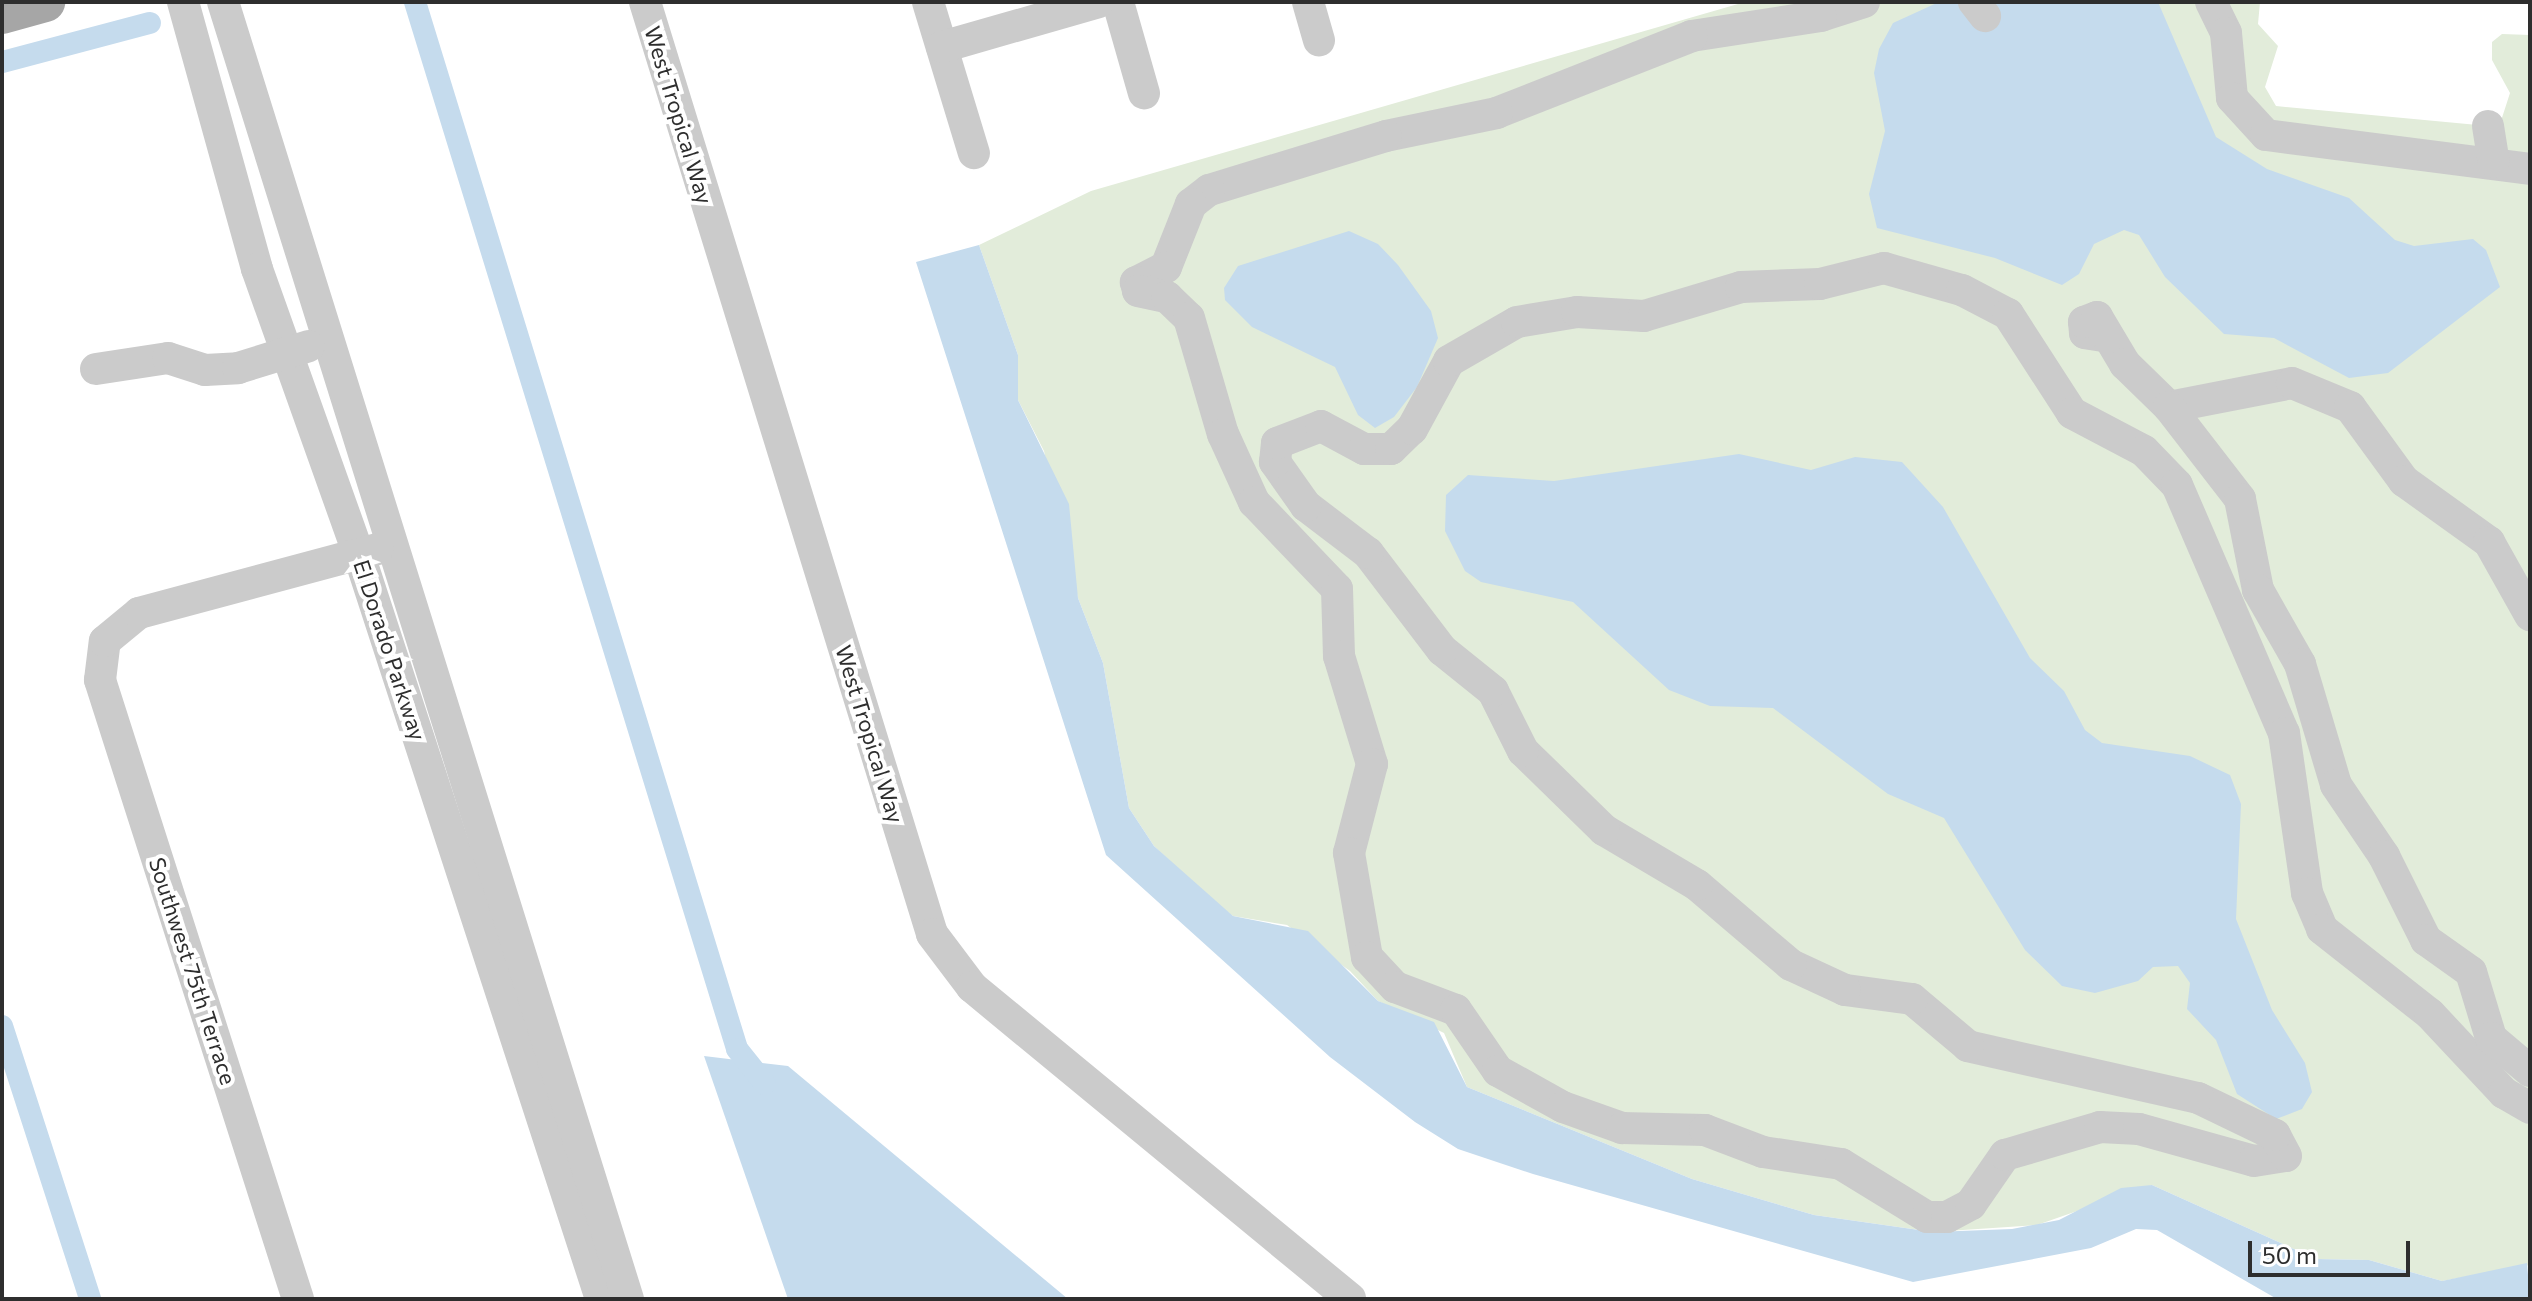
<!DOCTYPE html>
<style>
body{margin:0}
#map{position:relative;width:2532px;height:1301px;overflow:hidden;background:#fff;font-family:Commissioner,sans-serif}
div>[style]{position:absolute}
.green>*{inset:0;background:#e2ecda}
.water>*{inset:0;background:#c5dbed}
.canal>*{height:22px;margin:-11px;padding:0 11px;transform-origin:11px;border-radius:11px;background:#c5dbed}
.minor>*{height:32px;margin:-16px;padding:0 16px;transform-origin:16px;border-radius:16px;background:#cbcbcb}
.major>*{height:40px;margin:-20px;padding:0 20px;transform-origin:20px;border-radius:20px;background:#a6a6a6}
span{translate:-50% -50%;white-space:nowrap;text-align:center;line-height:1.15;-webkit-text-stroke:8px #fff;paint-order:stroke}
.street-label{font-size:22px;color:#2e2e2e}
.frame{position:absolute;inset:0;border:4px solid #2e2e2e;pointer-events:none}
.scale{position:absolute;left:2248px;top:1241px;width:162px;height:36px;box-sizing:border-box;border:4px solid #2e2e2e;border-top:0;padding-left:10px;font-size:24px;line-height:28px;white-space:nowrap;color:#2e2e2e;-webkit-text-stroke:6px #fff;paint-order:stroke}
</style>
<div id="map">
<div class="green">
<i style="clip-path:polygon(1745px 2px,2260px 2px,2258px 24px,2278px 46px,2265px 87px,2276px 106px,2499px 127px,2510px 93px,2492px 60px,2492px 42px,2502px 34px,2530px 35px,2530px 1265px,2442px 1281px,2369px 1260px,2316px 1259px,2152px 1185px,2037px 1225px,1933px 1232px,1814px 1215px,1692px 1179px,1467px 1087px,1444px 1033px,1378px 1001px,1350px 971px,1287px 925px,1233px 916px,1215px 903px,1154px 846px,1129px 808px,1103px 663px,1078px 598px,1044px 451px,1018px 400px,1018px 355px,979px 245px,1091px 191px)"></i>
</div>
<div class="water">
<i style="clip-path:polygon(1939px 2px,2158px 2px,2216px 137px,2267px 169px,2349px 198px,2395px 240px,2414px 246px,2473px 239px,2486px 250px,2500px 287px,2388px 373px,2349px 378px,2274px 338px,2224px 334px,2165px 277px,2139px 235px,2124px 230px,2094px 244px,2079px 274px,2062px 285px,1995px 258px,1877px 228px,1869px 194px,1885px 131px,1874px 73px,1879px 49px,1893px 23px)"></i>
<i style="clip-path:polygon(1349px 231px,1378px 244px,1398px 265px,1431px 311px,1438px 338px,1417px 387px,1394px 417px,1375px 428px,1358px 415px,1335px 367px,1252px 327px,1225px 300px,1224px 288px,1238px 266px)"></i>
<i style="clip-path:polygon(979px 245px,1018px 355px,1018px 400px,1069px 504px,1078px 598px,1103px 663px,1129px 808px,1154px 846px,1233px 916px,1308px 931px,1378px 1001px,1434px 1022px,1467px 1087px,1692px 1179px,1814px 1215px,1933px 1232px,2012px 1229px,2059px 1220px,2121px 1188px,2152px 1185px,2316px 1259px,2369px 1260px,2442px 1281px,2527px 1263px,2530px 1299px,2277px 1299px,2157px 1230px,2136px 1229px,2091px 1248px,1913px 1282px,1533px 1174px,1458px 1149px,1415px 1122px,1330px 1057px,1106px 855px,916px 262px)"></i>
<i style="clip-path:polygon(1739px 454px,1811px 470px,1855px 457px,1902px 462px,1943px 507px,2030px 658px,2064px 691px,2085px 730px,2102px 743px,2190px 756px,2230px 775px,2241px 804px,2236px 919px,2272px 1010px,2305px 1063px,2312px 1092px,2302px 1109px,2276px 1119px,2237px 1094px,2216px 1040px,2187px 1009px,2190px 983px,2178px 966px,2153px 967px,2138px 981px,2095px 993px,2062px 986px,2025px 950px,1944px 818px,1888px 794px,1773px 708px,1710px 706px,1669px 690px,1573px 602px,1481px 582px,1465px 571px,1445px 531px,1446px 495px,1468px 475px,1554px 481px)"></i>
<i style="clip-path:polygon(704px 1056px,788px 1066px,1068px 1299px,788px 1299px)"></i>
</div>
<div class="canal">
<i style="left:415px;top:2px;width:1095px;rotate:72.9deg"></i>
<i style="left:737px;top:1049px;width:45px;rotate:51.3deg"></i>
<i style="left:2px;top:62px;width:153px;rotate:-14.8deg"></i>
<i style="left:2px;top:1026px;width:287px;rotate:72.1deg"></i>
</div>
<div class="minor">
<i style="left:183px;top:2px;width:277px;rotate:74.5deg"></i>
<i style="left:257px;top:269px;width:304px;rotate:70.4deg"></i>
<i style="left:359px;top:555px;width:782px;rotate:71.98deg"></i>
<i style="left:223px;top:2px;width:1359px;rotate:72.66deg"></i>
<i style="left:645px;top:2px;width:975px;rotate:72.88deg"></i>
<i style="left:932px;top:934px;width:66px;rotate:53deg"></i>
<i style="left:972px;top:987px;width:490px;rotate:39.5deg"></i>
<i style="left:928px;top:2px;width:158px;rotate:73.1deg"></i>
<i style="left:1118px;top:2px;width:95px;rotate:74.1deg"></i>
<i style="left:1308px;top:2px;width:40px;rotate:74deg"></i>
<i style="left:1864px;top:2px;width:45px;rotate:162deg"></i>
<i style="left:1821px;top:16px;width:131px;rotate:171.2deg"></i>
<i style="left:1692px;top:36px;width:210px;rotate:158.5deg"></i>
<i style="left:1497px;top:113px;width:113px;rotate:168.3deg"></i>
<i style="left:1386px;top:136px;width:185px;rotate:163deg"></i>
<i style="left:1209px;top:190px;width:23px;rotate:142deg"></i>
<i style="left:1191px;top:204px;width:68px;rotate:111.6deg"></i>
<i style="left:1166px;top:267px;width:34px;rotate:153deg"></i>
<i style="left:1136px;top:282px;width:9px;rotate:77deg"></i>
<i style="left:1138px;top:291px;width:30px;rotate:12deg"></i>
<i style="left:1167px;top:297px;width:30px;rotate:44deg"></i>
<i style="left:1189px;top:318px;width:121px;rotate:73.7deg"></i>
<i style="left:1223px;top:434px;width:75px;rotate:65.5deg"></i>
<i style="left:1254px;top:502px;width:120px;rotate:46.3deg"></i>
<i style="left:1337px;top:589px;width:67px;rotate:88.3deg"></i>
<i style="left:1339px;top:656px;width:113px;rotate:73deg"></i>
<i style="left:1372px;top:764px;width:92px;rotate:104.5deg"></i>
<i style="left:1349px;top:853px;width:106px;rotate:80.2deg"></i>
<i style="left:1367px;top:957px;width:41px;rotate:47deg"></i>
<i style="left:1395px;top:987px;width:65px;rotate:20.7deg"></i>
<i style="left:1456px;top:1010px;width:74px;rotate:55.5deg"></i>
<i style="left:1498px;top:1071px;width:74px;rotate:29deg"></i>
<i style="left:1563px;top:1107px;width:63px;rotate:19.6deg"></i>
<i style="left:1622px;top:1128px;width:83px;rotate:1.4deg"></i>
<i style="left:1705px;top:1130px;width:62px;rotate:20.8deg"></i>
<i style="left:1763px;top:1152px;width:79px;rotate:8.7deg"></i>
<i style="left:1841px;top:1164px;width:101px;rotate:31.6deg"></i>
<i style="left:1927px;top:1217px;width:20px"></i>
<i style="left:1947px;top:1217px;width:27px;rotate:-28deg"></i>
<i style="left:1971px;top:1204px;width:60px;rotate:-55.2deg"></i>
<i style="left:2005px;top:1155px;width:99px;rotate:-16.4deg"></i>
<i style="left:2100px;top:1127px;width:39px;rotate:3deg"></i>
<i style="left:2139px;top:1129px;width:119px;rotate:15.5deg"></i>
<i style="left:2254px;top:1161px;width:32px;rotate:-9deg"></i>
<i style="left:2286px;top:1156px;width:24px;rotate:-118deg"></i>
<i style="left:2275px;top:1135px;width:85px;rotate:-154.3deg"></i>
<i style="left:2198px;top:1098px;width:236px;rotate:-167.3deg"></i>
<i style="left:1968px;top:1046px;width:73px;rotate:-140deg"></i>
<i style="left:1912px;top:999px;width:68px;rotate:-172.3deg"></i>
<i style="left:1845px;top:990px;width:60px;rotate:-155.2deg"></i>
<i style="left:1791px;top:965px;width:123px;rotate:-139.6deg"></i>
<i style="left:1697px;top:885px;width:108px;rotate:-149.4deg"></i>
<i style="left:1604px;top:830px;width:113px;rotate:-135.7deg"></i>
<i style="left:1523px;top:751px;width:67px;rotate:-116.6deg"></i>
<i style="left:1493px;top:691px;width:65px;rotate:-141.2deg"></i>
<i style="left:1442px;top:650px;width:122px;rotate:-127.3deg"></i>
<i style="left:1368px;top:553px;width:78px;rotate:-142.8deg"></i>
<i style="left:1306px;top:506px;width:54px;rotate:-125.2deg"></i>
<i style="left:1275px;top:462px;width:19px;rotate:-84deg"></i>
<i style="left:1277px;top:443px;width:47px;rotate:-21.1deg"></i>
<i style="left:1321px;top:426px;width:49px;rotate:28.1deg"></i>
<i style="left:1364px;top:449px;width:27px"></i>
<i style="left:1391px;top:449px;width:29px;rotate:-44deg"></i>
<i style="left:1412px;top:429px;width:77px;rotate:-61.4deg"></i>
<i style="left:1449px;top:361px;width:78px;rotate:-29.8deg"></i>
<i style="left:1517px;top:322px;width:61px;rotate:-9.5deg"></i>
<i style="left:1577px;top:312px;width:67px;rotate:3.4deg"></i>
<i style="left:1644px;top:316px;width:101px;rotate:-16.6deg"></i>
<i style="left:1741px;top:287px;width:79px;rotate:-2.2deg"></i>
<i style="left:1820px;top:284px;width:66px;rotate:-14deg"></i>
<i style="left:1884px;top:268px;width:81px;rotate:15.8deg"></i>
<i style="left:1962px;top:290px;width:52px;rotate:27.6deg"></i>
<i style="left:2008px;top:314px;width:118px;rotate:57.1deg"></i>
<i style="left:2072px;top:413px;width:81px;rotate:27.8deg"></i>
<i style="left:2144px;top:451px;width:47px;rotate:45.9deg"></i>
<i style="left:2177px;top:485px;width:270px;rotate:66.7deg"></i>
<i style="left:2284px;top:733px;width:162px;rotate:81.8deg"></i>
<i style="left:2307px;top:893px;width:39px;rotate:67deg"></i>
<i style="left:2322px;top:929px;width:137px;rotate:38.2deg"></i>
<i style="left:2430px;top:1014px;width:108px;rotate:46.9deg"></i>
<i style="left:2504px;top:1093px;width:30px;rotate:30deg"></i>
<i style="left:1974px;top:2px;width:18px;rotate:52deg"></i>
<i style="left:2211px;top:2px;width:34px;rotate:64deg"></i>
<i style="left:2226px;top:33px;width:65px;rotate:84.7deg"></i>
<i style="left:2232px;top:98px;width:50px;rotate:47.4deg"></i>
<i style="left:2266px;top:135px;width:266px;rotate:7.3deg"></i>
<i style="left:942px;top:47px;width:163px;rotate:-16deg"></i>
<i style="left:2488px;top:126px;width:36px;rotate:81deg"></i>
<i style="left:2103px;top:336px;width:18px;rotate:-171deg"></i>
<i style="left:2085px;top:333px;width:11px;rotate:-95deg"></i>
<i style="left:2084px;top:322px;width:14px;rotate:-21deg"></i>
<i style="left:2097px;top:317px;width:55px;rotate:59.2deg"></i>
<i style="left:2125px;top:364px;width:62px;rotate:44.3deg"></i>
<i style="left:2169px;top:407px;width:125px;rotate:-11deg"></i>
<i style="left:2292px;top:383px;width:63px;rotate:22.5deg"></i>
<i style="left:2350px;top:407px;width:92px;rotate:53.9deg"></i>
<i style="left:2404px;top:481px;width:105px;rotate:35.7deg"></i>
<i style="left:2489px;top:542px;width:84px;rotate:60.7deg"></i>
<i style="left:96px;top:369px;width:73px;rotate:-8.7deg"></i>
<i style="left:168px;top:358px;width:39px;rotate:18deg"></i>
<i style="left:205px;top:370px;width:33px;rotate:-3deg"></i>
<i style="left:238px;top:368px;width:74px;rotate:-17.2deg"></i>
<i style="left:2169px;top:407px;width:116px;rotate:52.3deg"></i>
<i style="left:2240px;top:499px;width:93px;rotate:78.8deg"></i>
<i style="left:2258px;top:590px;width:85px;rotate:60.4deg"></i>
<i style="left:2300px;top:664px;width:126px;rotate:73.4deg"></i>
<i style="left:2336px;top:785px;width:86px;rotate:55.9deg"></i>
<i style="left:2384px;top:856px;width:94px;rotate:63.4deg"></i>
<i style="left:2426px;top:940px;width:55px;rotate:35.4deg"></i>
<i style="left:2471px;top:972px;width:69px;rotate:73.1deg"></i>
<i style="left:2491px;top:1038px;width:51px;rotate:40.2deg"></i>
<i style="left:298px;top:1299px;width:650px;rotate:-107.74deg"></i>
<i style="left:100px;top:680px;width:39px;rotate:-83deg"></i>
<i style="left:105px;top:641px;width:44px;rotate:-39.5deg"></i>
<i style="left:139px;top:613px;width:247px;rotate:-15deg"></i>
</div>
<div class="major">
<i style="left:2px;top:14px;width:45px;rotate:-15.6deg"></i>
</div>
<div class="street-label">
<span style="left:679px;top:115px;rotate:73deg">West Tropical Way</span>
<span style="left:390px;top:650px;rotate:72deg">El Dorado Parkway</span>
<span style="left:870px;top:734px;rotate:73deg">West Tropical Way</span>
<span style="left:193px;top:971px;rotate:72deg">Southwest 75th Terrace</span>
</div>
<div class="frame"></div>
<div class="scale">50 m</div>
</div>
